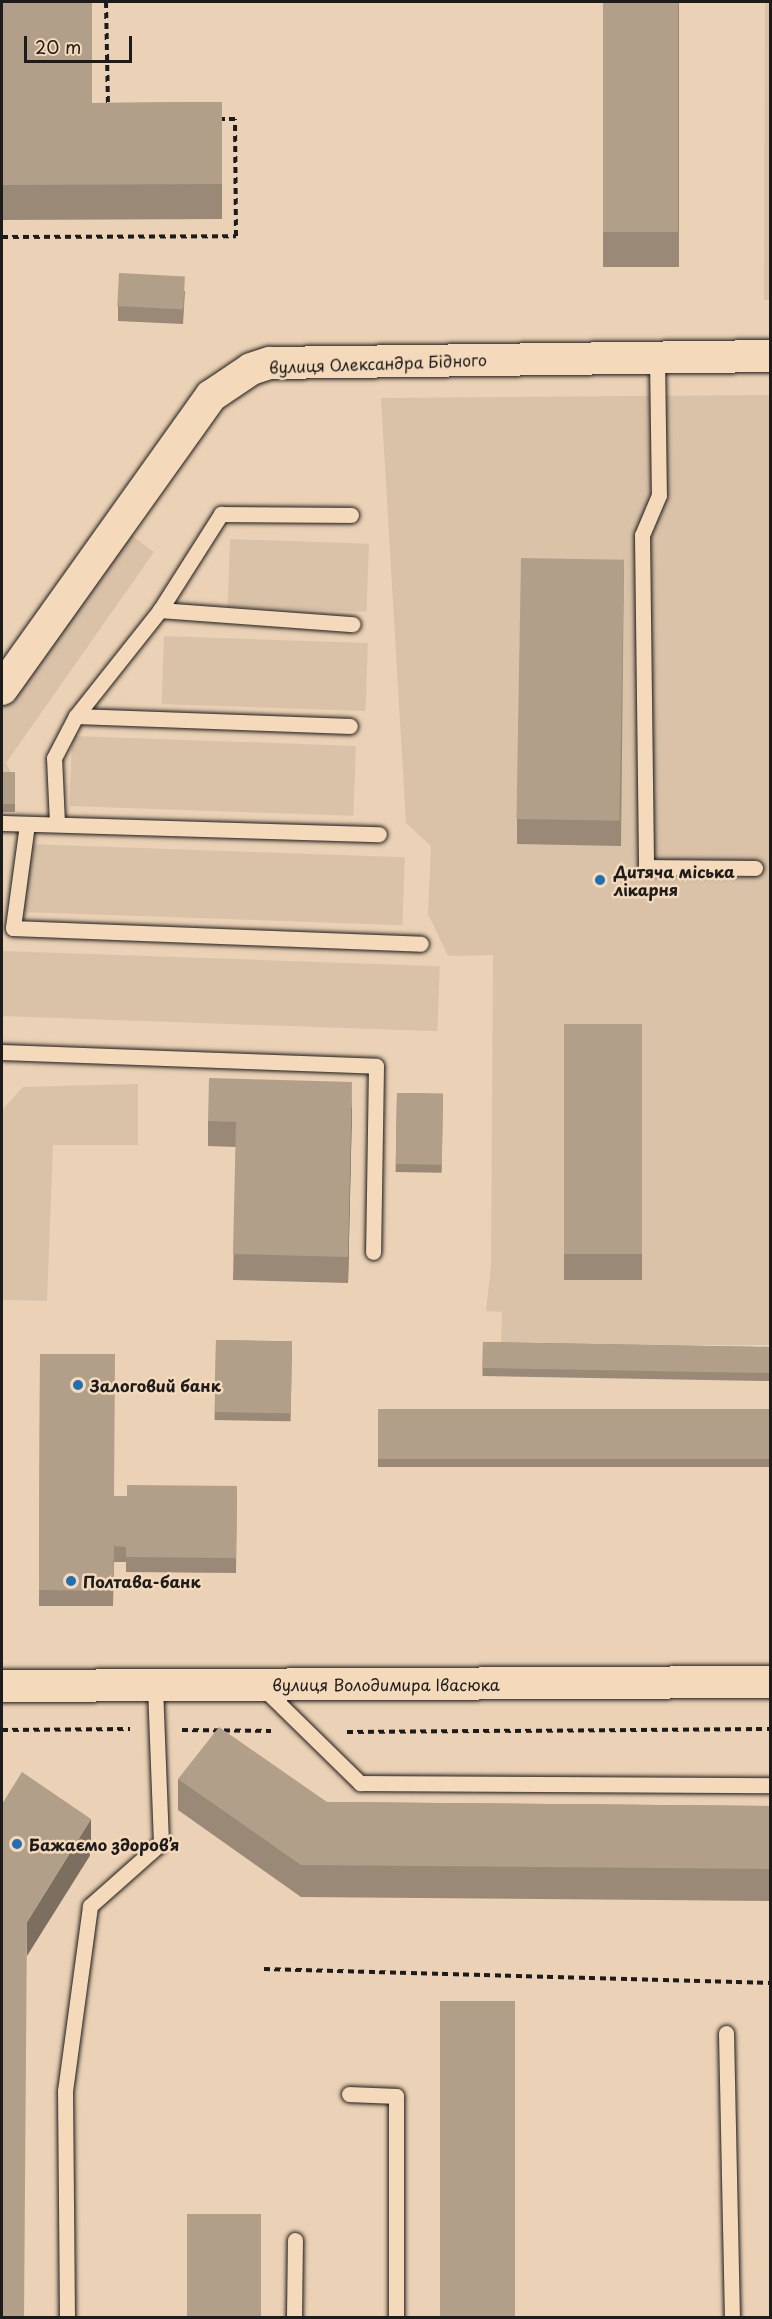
<!DOCTYPE html>
<meta charset="utf-8">
<style>
body{margin:0}
#map{position:relative;width:772px;height:2319px;overflow:hidden;background:#ebd1b5;font-family:"Playpen Sans",sans-serif}
div>[style]{position:absolute}
.built>*{inset:0;background:#dac2a8;transform-origin:0 0}
.path>*{height:4px;margin-top:-2px;transform-origin:0;background:repeating-linear-gradient(90deg,#1c1c1c 0 6px,transparent 0 10.5px)}
.roads{filter:drop-shadow(0 0 2px #1c1c1c) drop-shadow(0 0 2px #1c1c1c)}
.lane>*{height:15px;margin:-7.5px;padding:0 7.5px;transform-origin:7.5px;border-radius:7.5px;background:#f4d9bb}
.street>*{height:32px;margin:-16px;padding:0 16px;transform-origin:16px;border-radius:16px;background:#f4d9bb}
.wall>*{inset:0;background:#998976;transform-origin:0 0}
.shaded-wall>*{inset:0;background:#7d6f60}
.building>*{inset:0;background:#b29f89;transform-origin:0 0}
.dots>*{width:16px;height:16px;translate:-50% -50%;box-sizing:border-box;border:3px solid #f4d9bb;border-radius:50%}
span{translate:-50% -50%;white-space:nowrap;text-align:center;line-height:1.15;-webkit-text-stroke:5px #f4d9bb;paint-order:stroke}
.street-label{font-size:16px;color:#1c1c1c}
.poi-label{font-size:16px;color:#1c1c1c;font-weight:700}
.left{translate:0 -50%;text-align:left}
.frame{position:absolute;inset:0;border:3px solid #1c1c1c;pointer-events:none}
.scale{position:absolute;left:24px;top:36px;width:108px;height:27px;box-sizing:border-box;border:3px solid #1c1c1c;border-top:0;padding-left:8px;font-size:18px;line-height:21px;white-space:nowrap;color:#1c1c1c;-webkit-text-stroke:4px #f4d9bb;paint-order:stroke}
</style>
<div id="map">
<div class="built">
<i style="clip-path:polygon(765px 2px,770px 2px,770px 300px,764px 300px)"></i>
<i style="clip-path:polygon(770px 395px,770px 1345px,501px 1346px,502px 1312px,486px 1311px,491px 1266px,493px 955px,448px 956px,428px 914px,431px 846px,406px 823px,381px 398px)"></i>
<i style="clip-path:polygon(124px 530px,154px 552px,6px 763px,15px 780px,2px 780px,2px 704px)"></i>
<i style="left:230px;top:539px;width:139px;height:68px;rotate:2deg"></i>
<i style="left:164px;top:636px;width:204px;height:68px;rotate:2deg"></i>
<i style="left:72px;top:736px;width:284px;height:70px;rotate:2deg"></i>
<i style="left:25px;top:844px;width:380px;height:68px;rotate:2deg"></i>
<i style="left:2px;top:951px;width:438px;height:65px;rotate:2deg"></i>
<i style="clip-path:polygon(138px 1084px,138px 1145px,53px 1145px,47px 1301px,2px 1300px,2px 1110px,23px 1087px)"></i>
</div>
<div class="path">
<i style="left:106px;top:2px;width:104px;rotate:88.9deg"></i>
<i style="left:2px;top:237px;width:234px;rotate:-0.2deg"></i>
<i style="left:236px;top:236px;width:117px;rotate:-90.5deg"></i>
<i style="left:235px;top:119px;width:18px;rotate:180deg"></i>
<i style="left:2px;top:1730px;width:128px;rotate:-0.4deg"></i>
<i style="left:182px;top:1730px;width:89px;rotate:0.6deg"></i>
<i style="left:347px;top:1732px;width:423px;rotate:-0.4deg"></i>
<i style="left:264px;top:1969px;width:506px;rotate:1.58deg"></i>
</div>
<div class="roads">
<div class="lane">
<i style="left:657px;top:357px;width:138px;rotate:89.2deg"></i>
<i style="left:659px;top:495px;width:43px;rotate:113deg"></i>
<i style="left:642px;top:535px;width:332px;rotate:89.3deg"></i>
<i style="left:646px;top:867px;width:109px;rotate:0.5deg"></i>
<i style="left:160px;top:610px;width:193px;rotate:4.2deg"></i>
<i style="left:76px;top:716px;width:274px;rotate:2.1deg"></i>
<i style="left:2px;top:823px;width:377px;rotate:1.7deg"></i>
<i style="left:57px;top:823px;width:65px;rotate:-92.6deg"></i>
<i style="left:54px;top:758px;width:47px;rotate:-62.4deg"></i>
<i style="left:76px;top:716px;width:135px;rotate:-51.6deg"></i>
<i style="left:160px;top:610px;width:114px;rotate:-57.6deg"></i>
<i style="left:221px;top:514px;width:130px;rotate:0.4deg"></i>
<i style="left:27px;top:824px;width:105px;rotate:97.7deg"></i>
<i style="left:13px;top:928px;width:408px;rotate:2.2deg"></i>
<i style="left:2px;top:1052px;width:374px;rotate:2.1deg"></i>
<i style="left:376px;top:1066px;width:186px;rotate:90.9deg"></i>
<i style="left:261px;top:1686px;width:139px;rotate:44.4deg"></i>
<i style="left:360px;top:1783px;width:410px;rotate:0.3deg"></i>
<i style="left:726px;top:2033px;width:285px;rotate:88.8deg"></i>
<i style="left:349px;top:2094px;width:47px;rotate:2.4deg"></i>
<i style="left:396px;top:2096px;width:222px;rotate:90deg"></i>
<i style="left:67px;top:2318px;width:227px;rotate:-90.5deg"></i>
<i style="left:65px;top:2091px;width:187px;rotate:-82.3deg"></i>
<i style="left:90px;top:1906px;width:95px;rotate:-41.6deg"></i>
<i style="left:161px;top:1843px;width:158px;rotate:-92.2deg"></i>
<i style="left:294px;top:2318px;width:78px;rotate:-89.3deg"></i>
</div>
<div class="street">
<i style="left:2px;top:689px;width:360px;rotate:-54.5deg"></i>
<i style="left:211px;top:396px;width:48px;rotate:-34deg"></i>
<i style="left:251px;top:369px;width:20px;rotate:-18deg"></i>
<i style="left:270px;top:363px;width:500px;rotate:-0.8deg"></i>
<i style="left:2px;top:1686px;width:768px;rotate:-0.3deg"></i>
</div>
</div>
<div class="wall">
<i style="clip-path:polygon(2px 2px,92px 103px,222px 102px,222px 219px,2px 220px)"></i>
<i style="left:603px;top:2px;width:76px;height:265px"></i>
<i style="clip-path:polygon(185px 291px,183px 324px,118px 321px,118px 306px)"></i>
<i style="clip-path:polygon(624px 559px,621px 846px,517px 844px,517px 819px)"></i>
<i style="left:2px;top:772px;width:13px;height:40px"></i>
<i style="left:564px;top:1024px;width:78px;height:256px"></i>
<i style="left:397px;top:1093px;width:46px;height:79px;rotate:1deg"></i>
<i style="clip-path:polygon(352px 1108px,348px 1283px,233px 1280px,236px 1147px,208px 1146px,208px 1121px)"></i>
<i style="left:216px;top:1340px;width:76px;height:80px;rotate:1deg"></i>
<i style="left:483px;top:1342px;width:288px;height:34px;rotate:1deg"></i>
<i style="clip-path:polygon(40px 1354px,114px 1496px,127px 1496px,237px 1486px,236px 1573px,126px 1572px,126px 1562px,114px 1562px,113px 1606px,39px 1606px)"></i>
<i style="left:771px;top:1409px;width:58px;height:393px;rotate:90deg"></i>
<i style="clip-path:polygon(178px 1779px,327px 1802px,771px 1806px,771px 1901px,301px 1897px,178px 1810px)"></i>
</div>
<div class="shaded-wall">
<i style="clip-path:polygon(352px 1082px,352px 1108px,348px 1283px,348px 1257px)"></i>
<i style="clip-path:polygon(91px 1819px,91px 1854px,27px 1956px,27px 1922px)"></i>
</div>
<div class="building">
<i style="clip-path:polygon(2px 2px,92px 2px,92px 103px,222px 102px,222px 184px,2px 185px)"></i>
<i style="left:603px;top:2px;width:75px;height:230px"></i>
<i style="left:119px;top:273px;width:66px;height:33px;rotate:3deg"></i>
<i style="left:521px;top:558px;width:103px;height:261px;rotate:1deg"></i>
<i style="left:2px;top:772px;width:13px;height:32px"></i>
<i style="left:564px;top:1024px;width:78px;height:230px"></i>
<i style="clip-path:polygon(209px 1078px,352px 1082px,348px 1257px,233px 1254px,236px 1122px,208px 1121px)"></i>
<i style="left:397px;top:1093px;width:46px;height:71px;rotate:1deg"></i>
<i style="left:216px;top:1340px;width:76px;height:72px;rotate:1deg"></i>
<i style="left:483px;top:1342px;width:288px;height:26px;rotate:1deg"></i>
<i style="clip-path:polygon(40px 1354px,115px 1354px,114px 1496px,127px 1496px,127px 1485px,237px 1486px,236px 1558px,126px 1557px,126px 1547px,114px 1546px,113px 1591px,39px 1590px)"></i>
<i style="left:771px;top:1409px;width:50px;height:393px;rotate:90deg"></i>
<i style="clip-path:polygon(219px 1727px,327px 1802px,771px 1806px,771px 1869px,301px 1865px,178px 1779px)"></i>
<i style="clip-path:polygon(22px 1772px,91px 1819px,27px 1922px,24px 2318px,2px 2318px,2px 1804px)"></i>
<i style="left:440px;top:2001px;width:75px;height:317px"></i>
<i style="left:261px;top:2214px;width:104px;height:74px;rotate:90deg"></i>
</div>
<div class="dots">
<i style="left:600px;top:880px;background:#1f6fb2"></i>
<i style="left:78px;top:1385px;background:#1f6fb2"></i>
<i style="left:71px;top:1581px;background:#1f6fb2"></i>
<i style="left:17px;top:1844px;background:#1f6fb2"></i>
</div>
<div class="street-label">
<span style="left:378px;top:363px;rotate:-2deg">вулиця Олександра Бідного</span>
<span style="left:386px;top:1684px">вулиця Володимира Івасюка</span>
</div>
<div class="poi-label">
<span class="left" style="left:614px;top:880px">Дитяча міська<br>лікарня</span>
<span class="left" style="left:90px;top:1385px">Залоговий банк</span>
<span class="left" style="left:83px;top:1581px">Полтава-банк</span>
<span class="left" style="left:29px;top:1844px">Бажаємо здоровʼя</span>
</div>
<div class="frame"></div>
<div class="scale">20 m</div>
</div>
